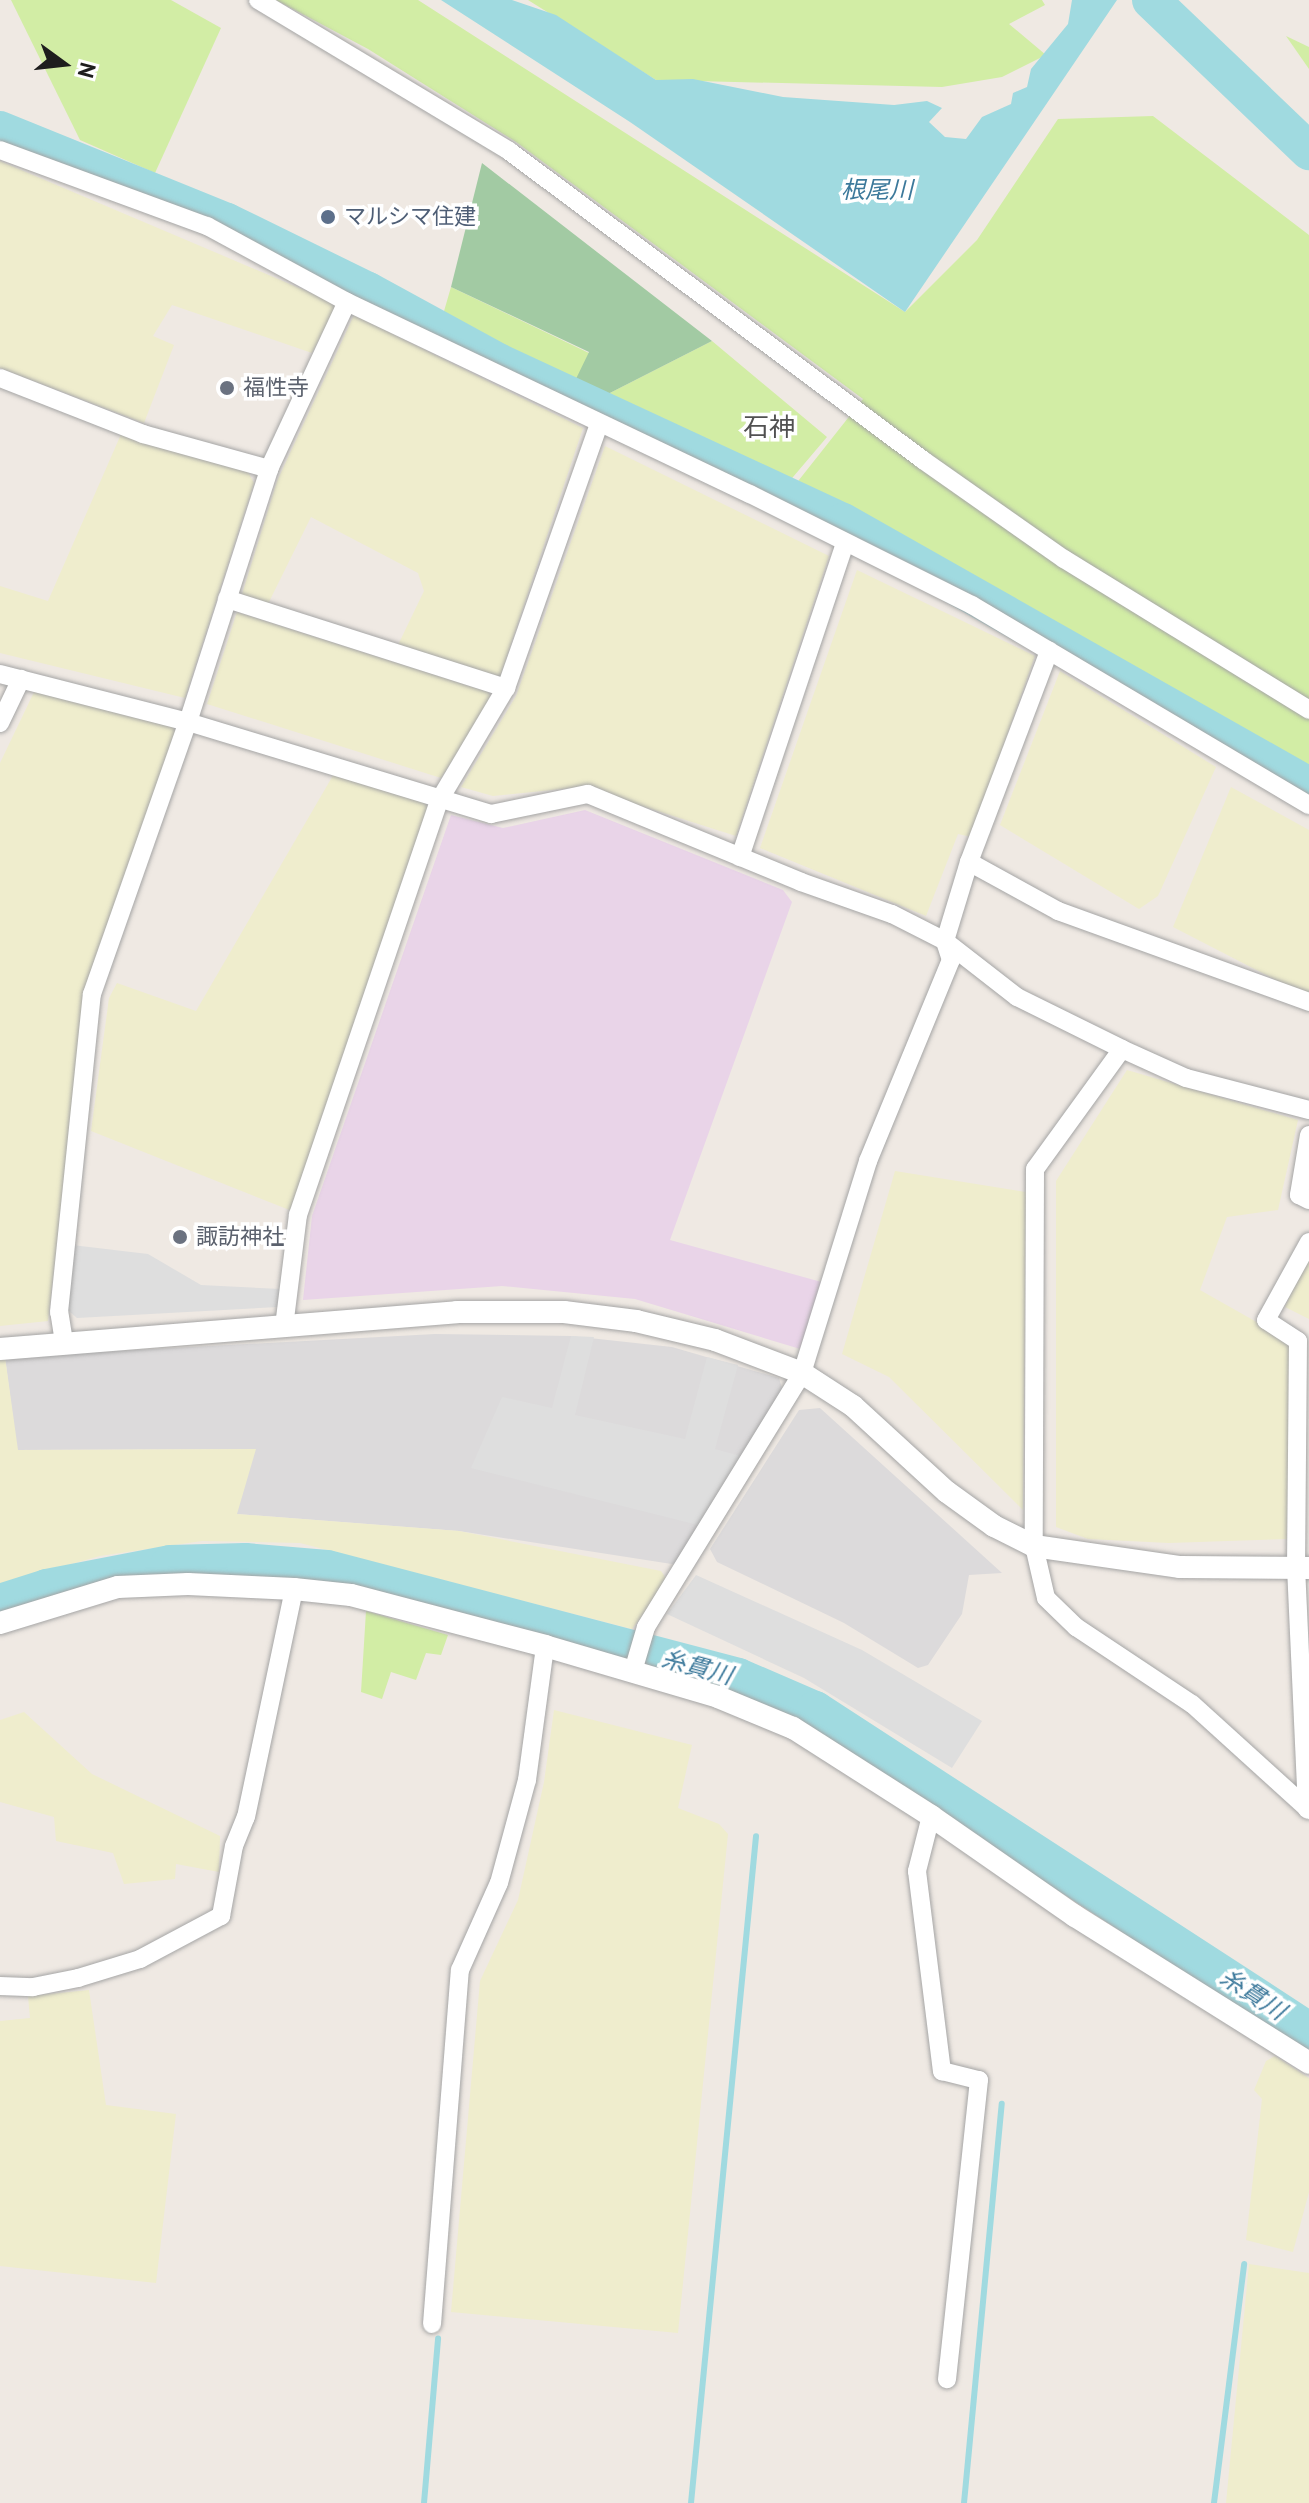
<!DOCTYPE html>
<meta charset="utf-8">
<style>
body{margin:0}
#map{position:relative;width:1309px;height:2503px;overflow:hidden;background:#efe9e3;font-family:"PT Sans","Noto Sans JP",sans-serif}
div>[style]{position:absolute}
.residential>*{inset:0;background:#dcdadb}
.industrial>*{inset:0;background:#e9d4e8}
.farmland>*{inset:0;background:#efedcd}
.grass>*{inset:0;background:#d2eda5}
.cemetery>*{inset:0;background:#a2caa3}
.parking>*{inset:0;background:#dedede}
.water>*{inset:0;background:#a0dae0}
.stream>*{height:6px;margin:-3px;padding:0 3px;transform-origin:3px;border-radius:3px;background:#a0dae0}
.river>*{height:38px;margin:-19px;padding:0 19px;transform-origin:19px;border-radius:19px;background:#a0dae0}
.roads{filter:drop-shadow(0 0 2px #a5a5a5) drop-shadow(0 0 2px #a5a5a5)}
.minor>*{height:18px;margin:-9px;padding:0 9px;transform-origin:9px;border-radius:9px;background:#fff}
.tertiary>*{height:22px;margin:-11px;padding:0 11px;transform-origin:11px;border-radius:11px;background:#fff}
.dots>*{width:22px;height:22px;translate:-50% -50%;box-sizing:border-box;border:4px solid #fff;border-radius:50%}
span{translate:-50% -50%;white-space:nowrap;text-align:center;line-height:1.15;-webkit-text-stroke:7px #fff;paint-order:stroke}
.service-label{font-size:22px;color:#4e5e75}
.left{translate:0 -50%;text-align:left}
.worship-label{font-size:22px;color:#5b616d}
.water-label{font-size:24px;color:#3c799b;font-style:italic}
.quarter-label{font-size:26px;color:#515151}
.north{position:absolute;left:24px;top:24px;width:80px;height:80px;-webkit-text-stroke:6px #fff;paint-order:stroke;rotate:105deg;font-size:22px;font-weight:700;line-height:32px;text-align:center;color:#1e1e1e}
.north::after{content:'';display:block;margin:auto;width:28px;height:36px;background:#1e1e1e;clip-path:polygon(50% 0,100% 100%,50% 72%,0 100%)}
</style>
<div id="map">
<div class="residential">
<i style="clip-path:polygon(435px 1334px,571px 1336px,672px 1347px,779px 1378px,783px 1392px,678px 1565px,459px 1531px,236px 1514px,255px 1449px,17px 1450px,5px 1357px)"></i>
<i style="clip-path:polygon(820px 1408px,1002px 1573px,969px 1575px,962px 1614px,928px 1665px,918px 1668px,844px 1623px,717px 1562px,710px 1549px,799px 1410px)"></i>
</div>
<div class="industrial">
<i style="clip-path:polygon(585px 810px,783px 890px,792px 902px,670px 1240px,825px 1283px,807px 1351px,635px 1299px,502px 1286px,303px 1300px,312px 1216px,451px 815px,503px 828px)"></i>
</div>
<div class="farmland">
<i style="clip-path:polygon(0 161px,337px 304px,312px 353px,172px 305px,153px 336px,174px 345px,144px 423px,0 368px)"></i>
<i style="clip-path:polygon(354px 315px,583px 428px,499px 680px,397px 647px,424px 591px,418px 573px,311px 517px,267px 606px,242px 594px,277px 481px)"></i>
<i style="clip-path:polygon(122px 432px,247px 470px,254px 483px,185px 698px,0 653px,0 586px,48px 601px)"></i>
<i style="clip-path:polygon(605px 446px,829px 556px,736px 836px,582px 787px,493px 796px,461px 787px,516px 696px)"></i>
<i style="clip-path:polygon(857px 570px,1035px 656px,971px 837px,958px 834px,926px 916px,760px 848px)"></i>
<i style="clip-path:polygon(237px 612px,488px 692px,492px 699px,441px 778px,207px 704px)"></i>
<i style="clip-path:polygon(1060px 671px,1216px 767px,1158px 896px,1139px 909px,1000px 825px)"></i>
<i style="clip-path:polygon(35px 690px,172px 724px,176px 733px,86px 991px,48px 1321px,0 1326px,0 763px)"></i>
<i style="clip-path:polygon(335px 772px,425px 803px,430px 810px,292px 1211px,91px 1131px,109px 998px,117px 983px,196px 1011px)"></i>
<i style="clip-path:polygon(1231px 787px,1309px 830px,1309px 997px,1173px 927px)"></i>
<i style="clip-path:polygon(1127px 1070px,1298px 1120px,1278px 1210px,1227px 1217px,1200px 1290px,1292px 1342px,1287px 1539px,1169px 1543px,1088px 1539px,1056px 1527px,1056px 1181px)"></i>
<i style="clip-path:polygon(895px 1171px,1026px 1192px,1023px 1510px,889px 1377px,842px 1354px)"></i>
<i style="clip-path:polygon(1309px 1252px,1309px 1319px,1285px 1307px)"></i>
<i style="clip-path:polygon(5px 1357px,18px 1450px,256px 1449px,237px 1514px,459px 1531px,661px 1571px,668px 1581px,632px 1629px,300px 1543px,202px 1541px,100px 1556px,0 1584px,0 1358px)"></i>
<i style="clip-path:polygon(554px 1710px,692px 1745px,678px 1808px,719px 1824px,728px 1834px,678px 2333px,451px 2312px,480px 1981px,518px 1900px,544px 1782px)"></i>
<i style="clip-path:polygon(24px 1712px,92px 1774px,220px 1836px,219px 1872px,176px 1864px,175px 1879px,124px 1884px,113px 1853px,56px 1841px,54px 1817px,0 1802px,0 1720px)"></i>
<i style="clip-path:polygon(89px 1990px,106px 2105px,176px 2114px,156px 2283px,0 2266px,0 2021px,30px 2018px,28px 1996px)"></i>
<i style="clip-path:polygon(1275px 2056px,1309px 2078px,1309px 2192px,1293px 2252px,1246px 2240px,1262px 2099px,1254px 2090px,1266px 2061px)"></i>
<i style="clip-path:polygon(1249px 2264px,1309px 2273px,1309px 2503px,1226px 2503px)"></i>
</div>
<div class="grass">
<i style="clip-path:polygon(11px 0,171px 0,221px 28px,155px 173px,80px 140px)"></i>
<i style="clip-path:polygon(276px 0,418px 0,905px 312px,977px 240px,1058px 119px,1153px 116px,1309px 235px,1309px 781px,1097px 652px,795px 485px,863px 399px,516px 142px,368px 49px)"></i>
<i style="clip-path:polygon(528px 0,1042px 0,1045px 5px,1009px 24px,1046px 55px,1002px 77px,942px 87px,656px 80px)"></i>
<i style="clip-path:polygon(1286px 36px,1309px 47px,1309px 69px)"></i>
<i style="clip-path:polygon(451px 287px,589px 353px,600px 398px,712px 341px,827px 437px,782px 490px,440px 325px)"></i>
<i style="clip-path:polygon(366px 1611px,448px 1635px,441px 1655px,426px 1653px,416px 1680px,391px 1672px,382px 1699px,361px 1692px)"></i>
</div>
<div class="cemetery">
<i style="clip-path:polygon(482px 163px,712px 341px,600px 398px,573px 385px,589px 352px,451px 287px)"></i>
</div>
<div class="parking">
<i style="clip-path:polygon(72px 1245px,148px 1254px,201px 1285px,281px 1289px,278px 1307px,77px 1318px,64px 1307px)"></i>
<i style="clip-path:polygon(571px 1336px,594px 1337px,575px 1415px,685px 1439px,707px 1357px,738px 1365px,715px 1449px,744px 1457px,702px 1526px,471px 1468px,502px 1397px,552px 1408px)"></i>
<i style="clip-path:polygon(696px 1575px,862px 1650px,982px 1721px,952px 1768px,804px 1678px,667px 1614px)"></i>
</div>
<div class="water">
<i style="clip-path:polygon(441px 0,512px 0,556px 15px,656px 80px,693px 79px,783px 97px,894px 105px,927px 101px,942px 108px,929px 122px,945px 137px,966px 139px,982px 117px,1011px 104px,1013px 93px,1027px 87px,1031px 69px,1068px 24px,1072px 0,1117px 0,905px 312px,630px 122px)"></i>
</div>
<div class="stream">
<i style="left:424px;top:2503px;width:165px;rotate:-85.1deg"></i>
<i style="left:691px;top:2503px;width:670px;rotate:-84.43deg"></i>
<i style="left:964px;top:2503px;width:401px;rotate:-84.6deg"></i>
<i style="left:1214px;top:2503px;width:241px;rotate:-82.8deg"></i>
</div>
<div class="river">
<i style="left:1151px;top:0;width:219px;rotate:43.7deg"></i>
<i style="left:0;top:130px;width:245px;rotate:22.1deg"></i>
<i style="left:227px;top:222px;width:157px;rotate:26.1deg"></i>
<i style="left:368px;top:291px;width:148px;rotate:28.6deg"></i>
<i style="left:498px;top:362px;width:380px;rotate:24.9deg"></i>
<i style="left:843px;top:522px;width:536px;rotate:29.53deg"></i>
<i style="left:0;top:1603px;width:49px;rotate:-17.7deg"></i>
<i style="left:47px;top:1588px;width:125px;rotate:-11deg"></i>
<i style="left:170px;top:1564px;width:75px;rotate:-1.5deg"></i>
<i style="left:245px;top:1562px;width:82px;rotate:4.9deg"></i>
<i style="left:327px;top:1569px;width:425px;rotate:14.7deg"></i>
<i style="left:738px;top:1677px;width:84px;rotate:23.2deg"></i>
<i style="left:815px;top:1710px;width:589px;rotate:33.02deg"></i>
</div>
<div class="roads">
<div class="minor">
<i style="left:258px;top:0;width:293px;rotate:31deg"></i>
<i style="left:509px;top:151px;width:517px;rotate:36.74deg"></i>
<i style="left:923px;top:460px;width:172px;rotate:35.1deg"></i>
<i style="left:1064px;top:559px;width:288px;rotate:31.6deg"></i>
<i style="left:0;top:150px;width:221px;rotate:20.2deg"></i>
<i style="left:207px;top:226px;width:159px;rotate:28.5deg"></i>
<i style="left:347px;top:302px;width:446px;rotate:25.5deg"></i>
<i style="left:750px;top:494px;width:248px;rotate:26.6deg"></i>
<i style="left:972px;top:605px;width:392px;rotate:30.7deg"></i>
<i style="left:0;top:378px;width:154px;rotate:21.4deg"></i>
<i style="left:143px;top:434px;width:131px;rotate:15.5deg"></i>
<i style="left:227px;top:599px;width:293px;rotate:17.7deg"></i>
<i style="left:0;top:674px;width:194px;rotate:14.3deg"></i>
<i style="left:188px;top:722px;width:317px;rotate:16.9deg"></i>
<i style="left:491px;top:814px;width:99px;rotate:-11.7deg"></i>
<i style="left:588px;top:794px;width:230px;rotate:22.4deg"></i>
<i style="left:801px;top:882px;width:96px;rotate:19.4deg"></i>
<i style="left:892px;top:914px;width:59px;rotate:27deg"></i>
<i style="left:945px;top:941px;width:91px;rotate:37.9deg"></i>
<i style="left:1017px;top:997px;width:117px;rotate:26.3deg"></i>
<i style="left:0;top:723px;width:49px;rotate:-64.5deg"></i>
<i style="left:740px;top:857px;width:330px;rotate:-71.5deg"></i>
<i style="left:969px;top:862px;width:102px;rotate:28.8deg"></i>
<i style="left:1058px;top:911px;width:267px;rotate:19.9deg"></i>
<i style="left:1309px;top:1110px;width:127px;rotate:-165.4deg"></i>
<i style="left:1186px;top:1078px;width:70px;rotate:-155.6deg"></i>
<i style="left:1122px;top:1049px;width:148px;rotate:125.9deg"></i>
<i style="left:1035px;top:1169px;width:377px;rotate:90.2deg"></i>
<i style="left:1034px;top:1546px;width:53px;rotate:77deg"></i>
<i style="left:1046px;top:1598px;width:42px;rotate:44deg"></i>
<i style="left:1076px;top:1627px;width:139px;rotate:33.6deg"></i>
<i style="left:1192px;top:1704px;width:158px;rotate:42.2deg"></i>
<i style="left:1309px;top:1135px;width:61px;rotate:99.5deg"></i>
<i style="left:1299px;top:1195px;width:11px;rotate:27deg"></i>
<i style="left:284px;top:1327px;width:113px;rotate:-82.9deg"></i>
<i style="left:298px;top:1215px;width:440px;rotate:-71.2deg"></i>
<i style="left:440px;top:799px;width:129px;rotate:-59.3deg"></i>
<i style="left:506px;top:688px;width:280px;rotate:-70.6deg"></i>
<i style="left:64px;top:1342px;width:30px;rotate:-99deg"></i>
<i style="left:59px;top:1312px;width:320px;rotate:-84.1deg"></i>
<i style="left:92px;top:994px;width:288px;rotate:-70.6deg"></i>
<i style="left:188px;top:722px;width:266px;rotate:-72.2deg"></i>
<i style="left:269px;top:469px;width:184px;rotate:-65deg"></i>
<i style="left:633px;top:1671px;width:46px;rotate:-73.5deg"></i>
<i style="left:646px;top:1627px;width:298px;rotate:-58.4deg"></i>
<i style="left:802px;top:1373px;width:222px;rotate:-72.7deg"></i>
<i style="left:868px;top:1161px;width:217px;rotate:-67.6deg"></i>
<i style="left:951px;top:960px;width:20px;rotate:-108deg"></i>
<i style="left:945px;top:941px;width:83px;rotate:-73.1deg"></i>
<i style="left:969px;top:862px;width:226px;rotate:-69.2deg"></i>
<i style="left:1307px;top:1809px;width:240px;rotate:-92.6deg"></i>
<i style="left:1296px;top:1569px;width:228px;rotate:-89.5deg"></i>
<i style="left:1298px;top:1341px;width:38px;rotate:-147deg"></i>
<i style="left:1266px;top:1320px;width:89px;rotate:-61.1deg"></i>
<i style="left:931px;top:1816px;width:57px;rotate:104.3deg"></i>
<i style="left:917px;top:1871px;width:202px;rotate:82.9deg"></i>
<i style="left:942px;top:2071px;width:38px;rotate:14deg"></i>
<i style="left:979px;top:2080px;width:301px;rotate:96.1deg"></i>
<i style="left:0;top:1986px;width:33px;rotate:2deg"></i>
<i style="left:33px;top:1987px;width:46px;rotate:-11.3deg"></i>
<i style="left:78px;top:1978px;width:65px;rotate:-17deg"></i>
<i style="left:140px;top:1959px;width:92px;rotate:-28deg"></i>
<i style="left:221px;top:1916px;width:71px;rotate:-79.5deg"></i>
<i style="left:234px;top:1846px;width:31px;rotate:-68deg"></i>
<i style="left:246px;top:1817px;width:233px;rotate:-78.1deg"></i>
<i style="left:432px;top:2324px;width:355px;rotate:-85.5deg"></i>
<i style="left:460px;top:1970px;width:95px;rotate:-65.9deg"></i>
<i style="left:499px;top:1883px;width:107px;rotate:-74.8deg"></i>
<i style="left:527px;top:1780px;width:135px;rotate:-82.3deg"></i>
</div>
<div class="tertiary">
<i style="left:0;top:1349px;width:458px;rotate:-4.6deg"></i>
<i style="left:457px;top:1312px;width:107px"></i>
<i style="left:564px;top:1312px;width:73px;rotate:7.1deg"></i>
<i style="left:636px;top:1321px;width:81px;rotate:13.5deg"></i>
<i style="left:715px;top:1340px;width:93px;rotate:20.8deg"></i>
<i style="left:802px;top:1373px;width:61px;rotate:32.9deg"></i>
<i style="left:853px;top:1406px;width:127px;rotate:42.5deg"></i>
<i style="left:947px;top:1492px;width:58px;rotate:35.9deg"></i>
<i style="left:994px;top:1526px;width:45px;rotate:26.6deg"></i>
<i style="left:1034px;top:1546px;width:148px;rotate:8.2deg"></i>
<i style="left:1180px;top:1567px;width:129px;rotate:0.4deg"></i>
<i style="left:0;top:1623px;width:123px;rotate:-17deg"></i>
<i style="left:118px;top:1587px;width:70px;rotate:-2.5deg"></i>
<i style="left:188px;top:1584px;width:106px;rotate:2.7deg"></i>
<i style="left:294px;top:1589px;width:57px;rotate:6deg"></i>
<i style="left:351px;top:1595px;width:201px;rotate:14.7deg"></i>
<i style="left:545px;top:1646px;width:180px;rotate:16.4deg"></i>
<i style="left:718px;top:1697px;width:81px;rotate:22.5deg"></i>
<i style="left:793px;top:1728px;width:164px;rotate:32.5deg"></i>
<i style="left:931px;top:1816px;width:175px;rotate:34.8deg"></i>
<i style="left:1075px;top:1916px;width:276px;rotate:32.1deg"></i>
</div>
</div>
<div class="dots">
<i style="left:328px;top:217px;background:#5c6f8a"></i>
<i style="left:227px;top:388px;background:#6b7280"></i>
<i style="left:180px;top:1237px;background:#6b7280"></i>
</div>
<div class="service-label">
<span class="left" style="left:344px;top:217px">マルシマ住建</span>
</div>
<div class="worship-label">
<span class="left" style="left:243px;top:388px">福性寺</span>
<span class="left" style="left:196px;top:1237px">諏訪神社</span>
</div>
<div class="water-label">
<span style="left:877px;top:190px">根尾川</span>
<span style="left:697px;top:1667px;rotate:15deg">糸貫川</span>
<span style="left:1253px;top:1994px;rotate:33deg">糸貫川</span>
</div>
<div class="quarter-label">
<span style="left:769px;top:427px">石神</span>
</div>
<div class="north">N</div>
</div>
